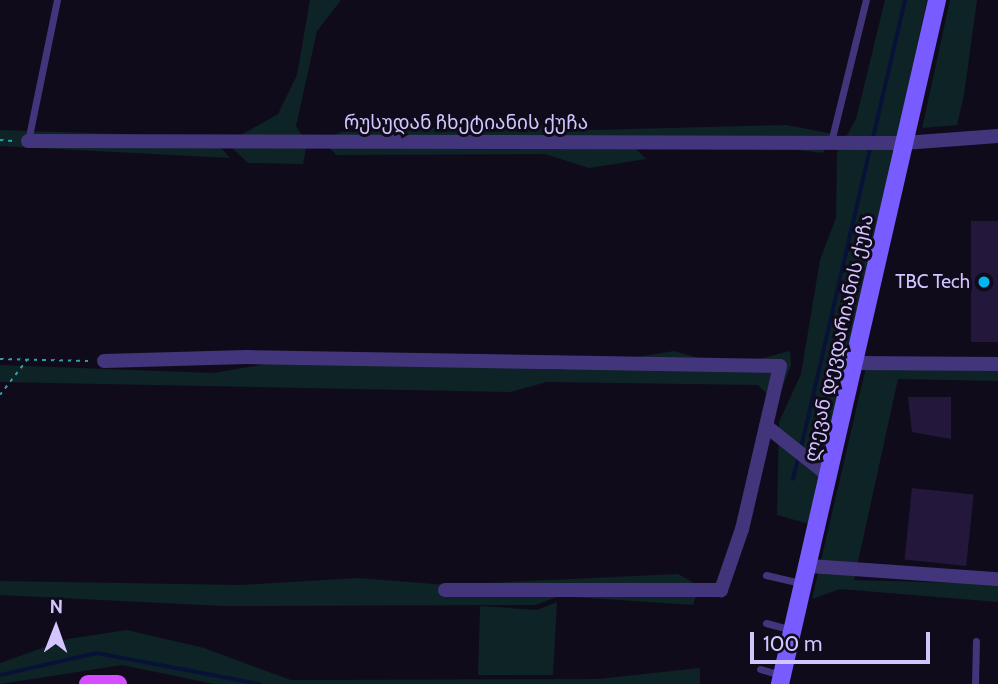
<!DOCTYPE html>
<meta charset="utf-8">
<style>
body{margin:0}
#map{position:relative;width:998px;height:684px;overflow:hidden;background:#100b1b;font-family:Cabin,"Noto Sans Georgian",sans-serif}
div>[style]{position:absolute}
.green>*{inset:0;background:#0e2325}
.stream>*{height:3.5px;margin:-1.75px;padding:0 1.75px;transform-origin:1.75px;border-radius:1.75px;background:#081237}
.building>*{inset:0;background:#24173c;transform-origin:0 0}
.path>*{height:2px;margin-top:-1px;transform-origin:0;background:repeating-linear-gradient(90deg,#2ca1ac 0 3.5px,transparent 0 8.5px)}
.service>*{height:7px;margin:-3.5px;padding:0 3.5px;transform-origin:3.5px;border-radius:3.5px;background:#42357b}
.minor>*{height:14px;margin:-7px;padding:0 7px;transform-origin:7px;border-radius:7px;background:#42357b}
.secondary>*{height:18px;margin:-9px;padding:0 9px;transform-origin:9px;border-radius:9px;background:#785cff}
.primary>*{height:18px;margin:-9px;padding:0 9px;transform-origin:9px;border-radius:9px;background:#d64cff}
.dots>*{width:19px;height:19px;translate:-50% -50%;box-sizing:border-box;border:4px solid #100b1b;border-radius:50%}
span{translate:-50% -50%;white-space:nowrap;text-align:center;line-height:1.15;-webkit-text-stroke:6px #100b1b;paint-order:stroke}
.street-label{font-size:19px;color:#d4c5ff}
.poi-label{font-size:19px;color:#d4c5ff}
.right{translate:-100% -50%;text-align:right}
.north{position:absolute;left:21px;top:593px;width:70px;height:70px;-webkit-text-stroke:5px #100b1b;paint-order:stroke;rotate:1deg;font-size:19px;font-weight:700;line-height:28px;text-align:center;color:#d4c5ff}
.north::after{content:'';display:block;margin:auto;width:24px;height:32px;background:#d4c5ff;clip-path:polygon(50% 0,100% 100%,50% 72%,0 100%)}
.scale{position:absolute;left:750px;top:632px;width:180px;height:32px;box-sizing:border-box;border:4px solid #d4c5ff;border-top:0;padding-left:9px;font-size:21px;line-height:24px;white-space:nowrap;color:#d4c5ff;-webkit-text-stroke:5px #100b1b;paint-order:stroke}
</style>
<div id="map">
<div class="green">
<i style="clip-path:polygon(310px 0,341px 0,317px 31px,296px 126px,307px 143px,303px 164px,248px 163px,227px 143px,278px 114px,297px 75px)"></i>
<i style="clip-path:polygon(885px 0,927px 0,813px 525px,777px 515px,779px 422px,801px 374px,820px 260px,836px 218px,837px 153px,856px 119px)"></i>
<i style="clip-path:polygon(950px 0,977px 0,964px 95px,957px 125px,922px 128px)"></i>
<i style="clip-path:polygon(466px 116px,593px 130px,786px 125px,834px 134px,823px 153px,765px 146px,634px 147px,646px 159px,589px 168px,545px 154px,336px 155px,323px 140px,346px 130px,432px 128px)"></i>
<i style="clip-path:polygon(0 130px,212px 137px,230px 158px,0 146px)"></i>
<i style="clip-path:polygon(674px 351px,702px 359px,759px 359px,790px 351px,791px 365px,776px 403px,758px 385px,547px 382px,510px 392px,0 382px,0 365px,213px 373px,267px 364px,407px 362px,562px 370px)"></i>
<i style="clip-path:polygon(866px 367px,998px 367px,998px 381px,898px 379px,854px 580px,998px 584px,998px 602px,840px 589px,812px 599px)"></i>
<i style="clip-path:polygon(678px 574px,699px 586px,693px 605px,559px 596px,535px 605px,223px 606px,0 595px,0 581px,241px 585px,358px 578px,447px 585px)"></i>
<i style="clip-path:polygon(557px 602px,553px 675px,478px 675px,480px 606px,537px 610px)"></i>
<i style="clip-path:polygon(127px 630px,204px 648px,291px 680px,598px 679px,700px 668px,700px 684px,214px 684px,122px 665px,0 684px,0 663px,68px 639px)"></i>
</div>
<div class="stream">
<i style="left:873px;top:138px;width:142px;rotate:-76.9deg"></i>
<i style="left:801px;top:448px;width:311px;rotate:-77deg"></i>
<i style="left:793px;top:479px;width:21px;rotate:-76deg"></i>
<i style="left:0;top:675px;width:99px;rotate:-12.8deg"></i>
<i style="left:97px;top:653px;width:166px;rotate:10.8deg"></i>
</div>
<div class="building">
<i style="left:971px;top:221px;width:27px;height:121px"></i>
<i style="clip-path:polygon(908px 397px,951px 397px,951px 439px,912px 432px)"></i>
<i style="left:912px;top:488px;width:62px;height:72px;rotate:6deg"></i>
</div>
<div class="path">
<i style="left:0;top:140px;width:13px;rotate:4deg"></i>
<i style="left:0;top:359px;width:89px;rotate:1.3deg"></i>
<i style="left:0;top:395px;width:44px;rotate:-52.4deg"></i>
</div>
<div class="service">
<i style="left:28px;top:141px;width:144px;rotate:-78.4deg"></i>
<i style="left:831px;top:142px;width:146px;rotate:-76.2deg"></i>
<i style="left:766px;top:575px;width:36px;rotate:13deg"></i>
<i style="left:766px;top:623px;width:27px;rotate:15deg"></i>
<i style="left:760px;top:669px;width:22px;rotate:16deg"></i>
<i style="left:975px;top:684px;width:43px;rotate:-88.7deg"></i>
</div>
<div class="minor">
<i style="left:28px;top:141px;width:876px;rotate:0.13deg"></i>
<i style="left:904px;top:143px;width:94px;rotate:-4.3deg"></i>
<i style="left:104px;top:361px;width:142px;rotate:-1.6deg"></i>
<i style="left:246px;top:357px;width:534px;rotate:0.97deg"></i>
<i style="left:780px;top:366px;width:167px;rotate:103.1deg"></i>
<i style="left:742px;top:529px;width:65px;rotate:109deg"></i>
<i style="left:721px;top:590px;width:276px;rotate:180deg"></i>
<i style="left:854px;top:363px;width:144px;rotate:0.4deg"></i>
<i style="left:766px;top:426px;width:80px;rotate:38.4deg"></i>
<i style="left:810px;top:566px;width:188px;rotate:4deg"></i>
</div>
<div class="secondary">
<i style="left:780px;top:684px;width:702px;rotate:-77.07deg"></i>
</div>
<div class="primary">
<i style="left:88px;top:684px;width:30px"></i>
</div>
<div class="dots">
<i style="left:984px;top:282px;background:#00b5f0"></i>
</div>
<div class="street-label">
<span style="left:466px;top:123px">რუსუდან ჩხეტიანის ქუჩა</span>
<span style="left:839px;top:338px;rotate:-77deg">ლევან დევდარიანის ქუჩა</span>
</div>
<div class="poi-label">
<span class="right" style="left:970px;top:282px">TBC Tech</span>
</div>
<div class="north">N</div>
<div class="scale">100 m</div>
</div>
